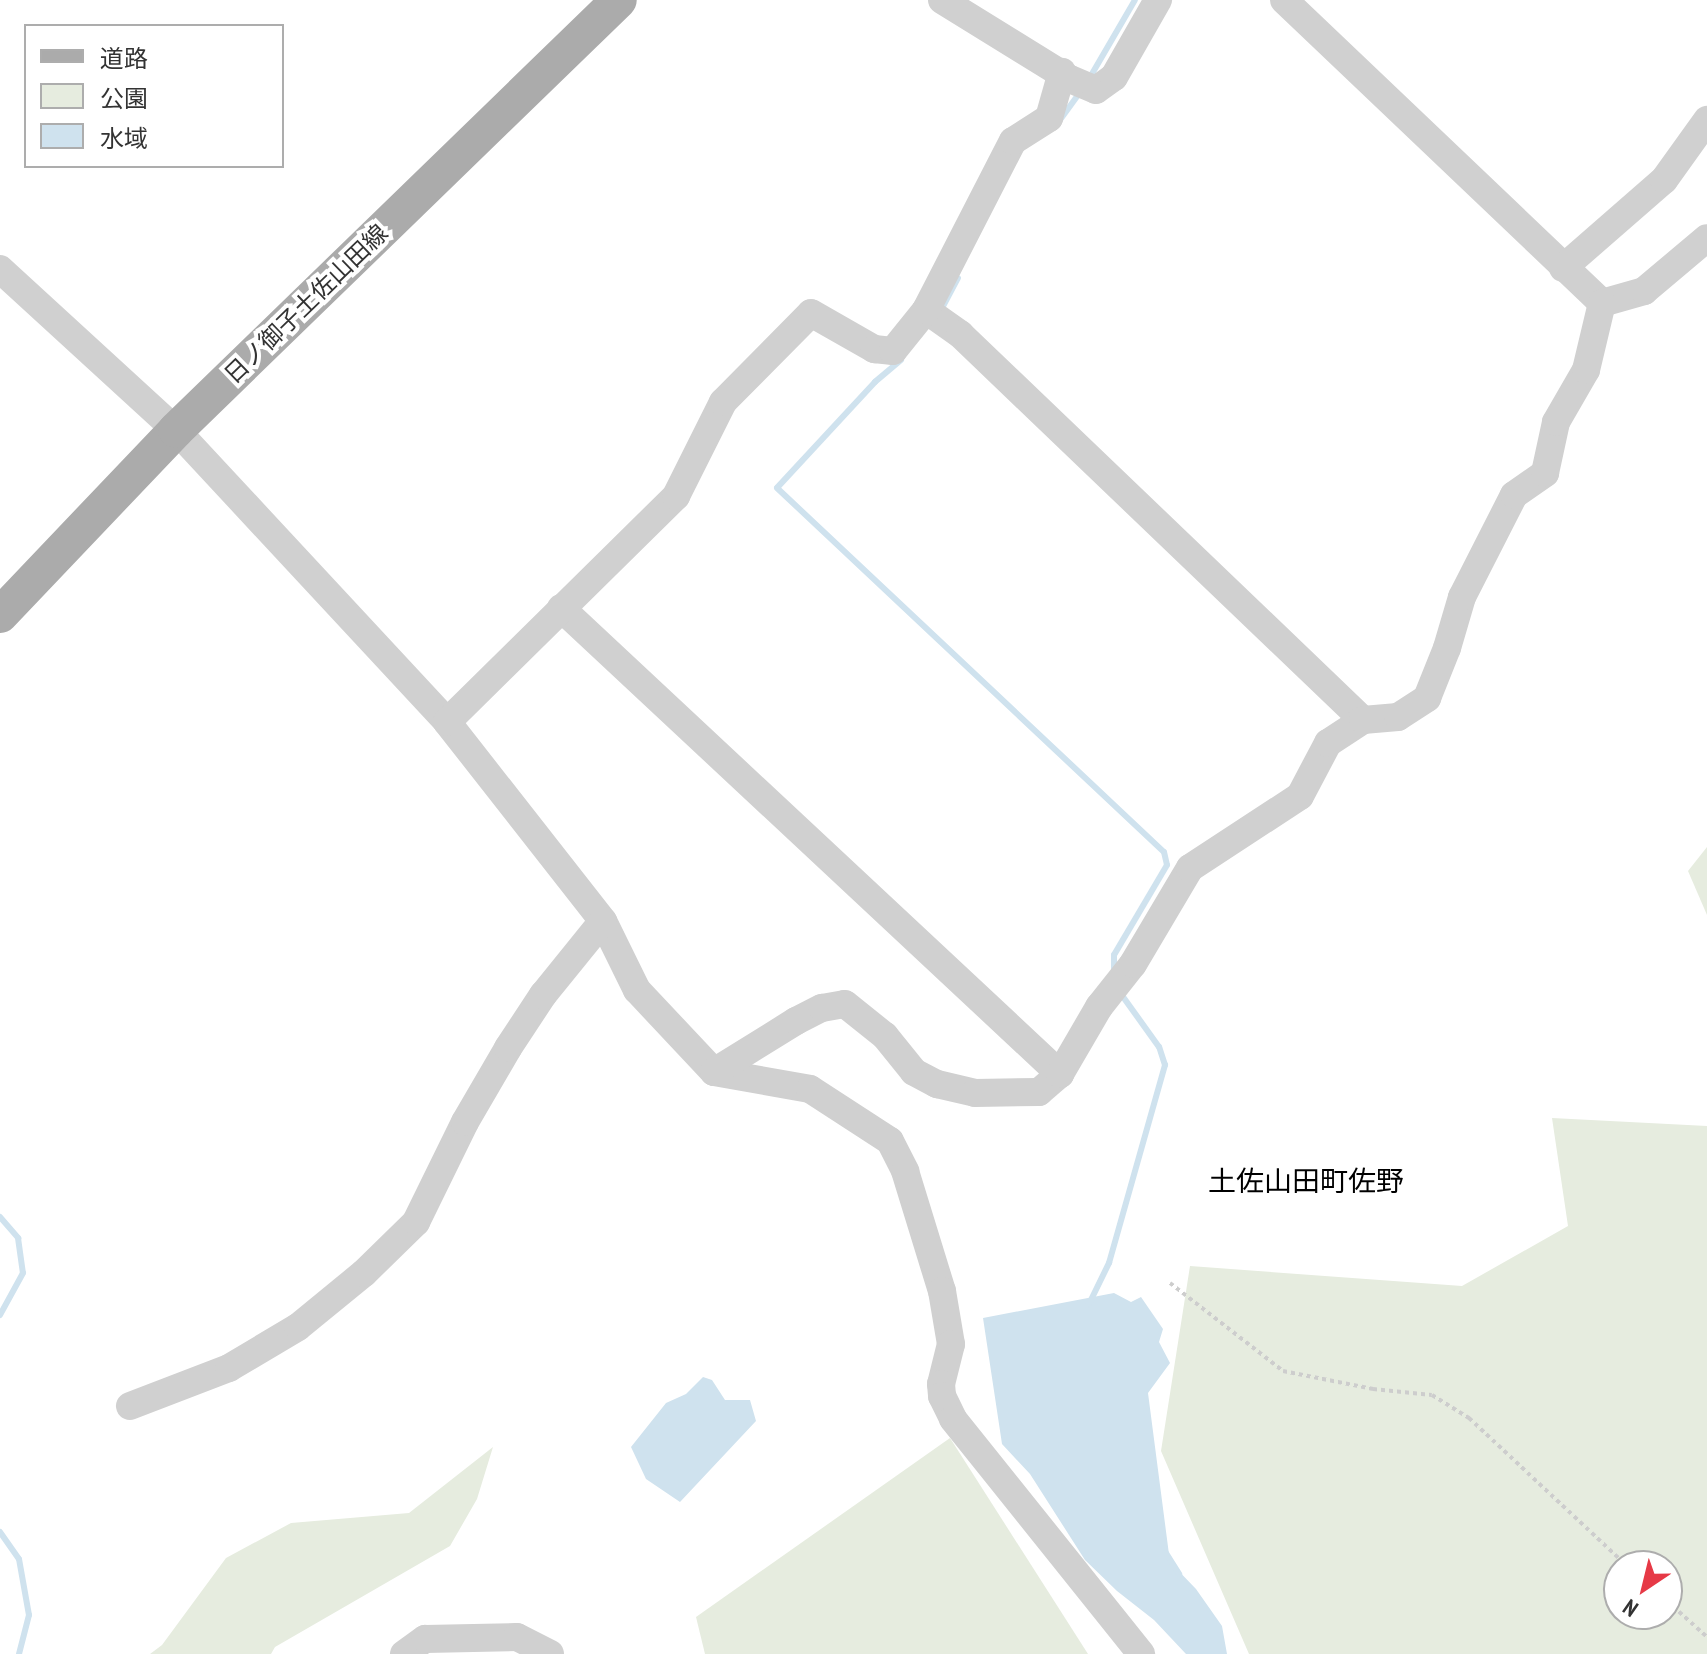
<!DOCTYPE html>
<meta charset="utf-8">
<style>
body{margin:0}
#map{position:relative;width:1707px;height:1654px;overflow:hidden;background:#fff;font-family:"PT Sans Narrow","Noto Sans JP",sans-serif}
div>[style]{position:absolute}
.green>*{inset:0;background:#e6ecdf}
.water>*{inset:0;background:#cfe2ee}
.stream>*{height:6px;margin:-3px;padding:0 3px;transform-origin:3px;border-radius:3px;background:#cfe2ee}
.path>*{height:4px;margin-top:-2px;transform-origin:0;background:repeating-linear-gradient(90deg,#cdcdcd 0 4px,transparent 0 8px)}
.minor>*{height:28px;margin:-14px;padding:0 14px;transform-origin:14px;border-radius:14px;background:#d0d0d0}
.major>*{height:36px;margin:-18px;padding:0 18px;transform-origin:18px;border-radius:18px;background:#ababab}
span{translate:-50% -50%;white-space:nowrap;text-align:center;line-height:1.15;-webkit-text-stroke:8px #fff;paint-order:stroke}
.street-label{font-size:24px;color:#333}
.quarter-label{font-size:28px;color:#000}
.legend{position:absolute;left:24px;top:24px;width:260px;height:144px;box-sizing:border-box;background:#fff;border:2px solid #adadad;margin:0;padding:10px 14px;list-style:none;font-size:24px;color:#333}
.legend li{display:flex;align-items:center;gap:16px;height:40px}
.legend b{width:40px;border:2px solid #adadad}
.north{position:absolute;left:1603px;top:1550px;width:80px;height:80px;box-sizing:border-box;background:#fff;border:2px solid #adadad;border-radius:50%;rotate:215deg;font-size:22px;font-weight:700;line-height:32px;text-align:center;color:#333}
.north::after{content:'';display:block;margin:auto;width:28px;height:36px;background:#e63946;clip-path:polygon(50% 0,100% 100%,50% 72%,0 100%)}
</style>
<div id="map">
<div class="green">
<i style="clip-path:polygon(1707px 847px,1707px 915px,1688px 871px)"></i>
<i style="clip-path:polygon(evenodd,1552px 1118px,1707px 1126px,1707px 1654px,1249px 1654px,1161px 1451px,1190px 1266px,1462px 1286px,1568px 1226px,1552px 1118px,1667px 1566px,1667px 1614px,1619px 1614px,1619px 1566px,1667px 1566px)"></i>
<i style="clip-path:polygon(950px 1438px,1088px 1654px,705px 1654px,696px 1617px)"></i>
<i style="clip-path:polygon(493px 1447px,477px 1499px,450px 1546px,275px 1647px,271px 1654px,150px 1654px,162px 1645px,226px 1558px,291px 1523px,409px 1513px)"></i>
</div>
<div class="water">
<i style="clip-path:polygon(1114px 1293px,1131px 1302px,1141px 1297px,1163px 1329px,1159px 1342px,1170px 1363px,1148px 1393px,1170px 1562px,1196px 1589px,1222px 1626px,1227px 1654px,1186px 1654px,1154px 1620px,1117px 1591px,1085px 1560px,1030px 1474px,1002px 1444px,983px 1318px)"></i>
<i style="clip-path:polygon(703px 1377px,712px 1380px,725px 1400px,750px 1400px,756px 1421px,680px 1502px,646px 1479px,631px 1447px,666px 1403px,686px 1394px)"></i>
</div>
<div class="stream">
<i style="left:1089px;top:79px;width:91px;rotate:-59.8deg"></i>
<i style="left:1057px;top:124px;width:41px;rotate:-54deg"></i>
<i style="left:941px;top:310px;width:36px;rotate:-62deg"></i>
<i style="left:901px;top:360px;width:34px;rotate:140deg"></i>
<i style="left:875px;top:382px;width:144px;rotate:132.8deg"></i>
<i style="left:777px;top:488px;width:531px;rotate:43.25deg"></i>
<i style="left:1164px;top:852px;width:13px;rotate:77deg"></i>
<i style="left:1167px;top:865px;width:104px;rotate:120.5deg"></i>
<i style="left:1114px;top:955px;width:17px;rotate:90deg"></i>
<i style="left:0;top:1217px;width:28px;rotate:49deg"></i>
<i style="left:18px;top:1238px;width:35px;rotate:82deg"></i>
<i style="left:23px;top:1273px;width:48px;rotate:118.7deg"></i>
<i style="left:1089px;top:1304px;width:46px;rotate:-64deg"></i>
<i style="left:1109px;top:1263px;width:206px;rotate:-74.2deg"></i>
<i style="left:1165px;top:1065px;width:19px;rotate:-108deg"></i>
<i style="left:1159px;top:1047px;width:65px;rotate:-125.6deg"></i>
<i style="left:0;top:1532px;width:33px;rotate:55deg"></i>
<i style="left:19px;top:1559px;width:57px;rotate:79.9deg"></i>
<i style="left:29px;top:1615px;width:40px;rotate:104.4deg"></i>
<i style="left:1166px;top:1553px;width:25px;rotate:58deg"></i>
</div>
<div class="path">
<i style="left:1170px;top:1283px;width:143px;rotate:37.9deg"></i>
<i style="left:1283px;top:1371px;width:92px;rotate:11.3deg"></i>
<i style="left:1373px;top:1389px;width:59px;rotate:5.8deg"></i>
<i style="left:1432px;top:1395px;width:44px;rotate:31.9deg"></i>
<i style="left:1469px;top:1418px;width:216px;rotate:43.1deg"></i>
<i style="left:1667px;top:1601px;width:54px;rotate:42deg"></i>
</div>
<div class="minor">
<i style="left:942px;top:0;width:150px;rotate:31.7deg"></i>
<i style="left:1070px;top:79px;width:28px;rotate:23deg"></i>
<i style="left:1096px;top:90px;width:22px;rotate:-36deg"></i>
<i style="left:1114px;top:77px;width:89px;rotate:-60.3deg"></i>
<i style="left:1284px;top:0;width:439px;rotate:43.6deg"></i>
<i style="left:1563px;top:268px;width:134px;rotate:-41.1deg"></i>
<i style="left:1664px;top:180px;width:74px;rotate:-54.4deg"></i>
<i style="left:0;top:269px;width:239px;rotate:42.5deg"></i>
<i style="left:176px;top:430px;width:398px;rotate:47.1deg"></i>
<i style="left:447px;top:722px;width:253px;rotate:51.9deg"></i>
<i style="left:603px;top:921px;width:77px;rotate:63.8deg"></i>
<i style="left:637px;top:990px;width:112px;rotate:46.8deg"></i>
<i style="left:714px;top:1072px;width:97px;rotate:10deg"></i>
<i style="left:810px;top:1089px;width:95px;rotate:33deg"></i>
<i style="left:890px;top:1141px;width:34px;rotate:63deg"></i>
<i style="left:905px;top:1171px;width:126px;rotate:72.9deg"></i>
<i style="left:942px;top:1291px;width:54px;rotate:80.4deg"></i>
<i style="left:951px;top:1344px;width:41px;rotate:104deg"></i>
<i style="left:941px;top:1384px;width:12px;rotate:85deg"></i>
<i style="left:942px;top:1396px;width:25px;rotate:64deg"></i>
<i style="left:953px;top:1419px;width:301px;rotate:51.3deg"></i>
<i style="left:1602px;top:303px;width:44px;rotate:-15.9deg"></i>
<i style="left:1644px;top:291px;width:82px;rotate:-40.1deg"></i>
<i style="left:926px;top:310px;width:42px;rotate:35.2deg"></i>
<i style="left:960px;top:334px;width:558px;rotate:43.77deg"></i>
<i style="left:561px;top:608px;width:683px;rotate:43.04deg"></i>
<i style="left:447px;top:722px;width:322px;rotate:-44.6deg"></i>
<i style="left:676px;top:496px;width:105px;rotate:-63.4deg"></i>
<i style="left:723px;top:402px;width:125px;rotate:-45.3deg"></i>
<i style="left:811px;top:313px;width:73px;rotate:29.7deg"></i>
<i style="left:874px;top:349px;width:19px;rotate:6deg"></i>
<i style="left:893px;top:351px;width:53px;rotate:-51.2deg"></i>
<i style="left:926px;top:310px;width:190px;rotate:-62.8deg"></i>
<i style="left:1013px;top:141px;width:43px;rotate:-32.6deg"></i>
<i style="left:1049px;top:118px;width:48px;rotate:-74.2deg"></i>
<i style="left:714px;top:1072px;width:97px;rotate:-31.9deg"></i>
<i style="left:796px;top:1021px;width:29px;rotate:-27deg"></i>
<i style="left:822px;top:1008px;width:23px;rotate:-10deg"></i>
<i style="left:845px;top:1004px;width:51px;rotate:38.7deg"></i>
<i style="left:885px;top:1036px;width:46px;rotate:51.1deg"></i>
<i style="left:914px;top:1072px;width:26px;rotate:28deg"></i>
<i style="left:937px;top:1084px;width:39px;rotate:13deg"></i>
<i style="left:975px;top:1093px;width:64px;rotate:-0.9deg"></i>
<i style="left:1039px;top:1092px;width:28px;rotate:-41deg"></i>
<i style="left:1060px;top:1074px;width:78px;rotate:-59.8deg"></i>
<i style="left:1099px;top:1007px;width:55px;rotate:-51.7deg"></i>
<i style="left:1133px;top:964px;width:112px;rotate:-59.3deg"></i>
<i style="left:1190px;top:868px;width:131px;rotate:-33.2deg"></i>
<i style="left:1300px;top:796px;width:60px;rotate:-62.2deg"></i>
<i style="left:1328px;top:743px;width:42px;rotate:-33.3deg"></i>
<i style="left:1363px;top:720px;width:35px;rotate:-5deg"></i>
<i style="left:1398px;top:717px;width:35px;rotate:-33deg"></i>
<i style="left:1427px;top:698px;width:54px;rotate:-68.2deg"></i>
<i style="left:1447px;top:648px;width:53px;rotate:-73.6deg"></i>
<i style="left:1462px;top:597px;width:114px;rotate:-63deg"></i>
<i style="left:1514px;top:495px;width:38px;rotate:-35deg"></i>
<i style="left:1545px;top:473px;width:52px;rotate:-77.8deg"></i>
<i style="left:1556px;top:422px;width:60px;rotate:-60deg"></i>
<i style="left:1586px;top:370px;width:69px;rotate:-76.6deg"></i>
<i style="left:130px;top:1406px;width:106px;rotate:-21deg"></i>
<i style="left:229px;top:1368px;width:80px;rotate:-30.7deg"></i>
<i style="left:298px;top:1327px;width:85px;rotate:-39.3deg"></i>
<i style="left:364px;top:1273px;width:73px;rotate:-44.4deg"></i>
<i style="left:416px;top:1222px;width:111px;rotate:-63.9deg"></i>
<i style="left:465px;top:1122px;width:86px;rotate:-59.8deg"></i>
<i style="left:508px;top:1048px;width:64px;rotate:-56.6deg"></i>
<i style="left:543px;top:995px;width:95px;rotate:-51deg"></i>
<i style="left:404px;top:1654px;width:26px;rotate:-36deg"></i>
<i style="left:425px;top:1639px;width:92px;rotate:-1.2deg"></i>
<i style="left:517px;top:1637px;width:37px;rotate:27deg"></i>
</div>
<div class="major">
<i style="left:0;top:615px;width:255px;rotate:-46.4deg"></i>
<i style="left:176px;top:430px;width:617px;rotate:-44.15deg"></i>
</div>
<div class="street-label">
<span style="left:306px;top:304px;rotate:-44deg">日ノ御子土佐山田線</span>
</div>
<div class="quarter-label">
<span style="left:1306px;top:1181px">土佐山田町佐野</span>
</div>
<ul class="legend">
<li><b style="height:10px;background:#ababab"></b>道路</li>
<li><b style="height:22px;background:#e6ecdf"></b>公園</li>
<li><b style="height:22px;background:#cfe2ee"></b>水域</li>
</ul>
<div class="north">N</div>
</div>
